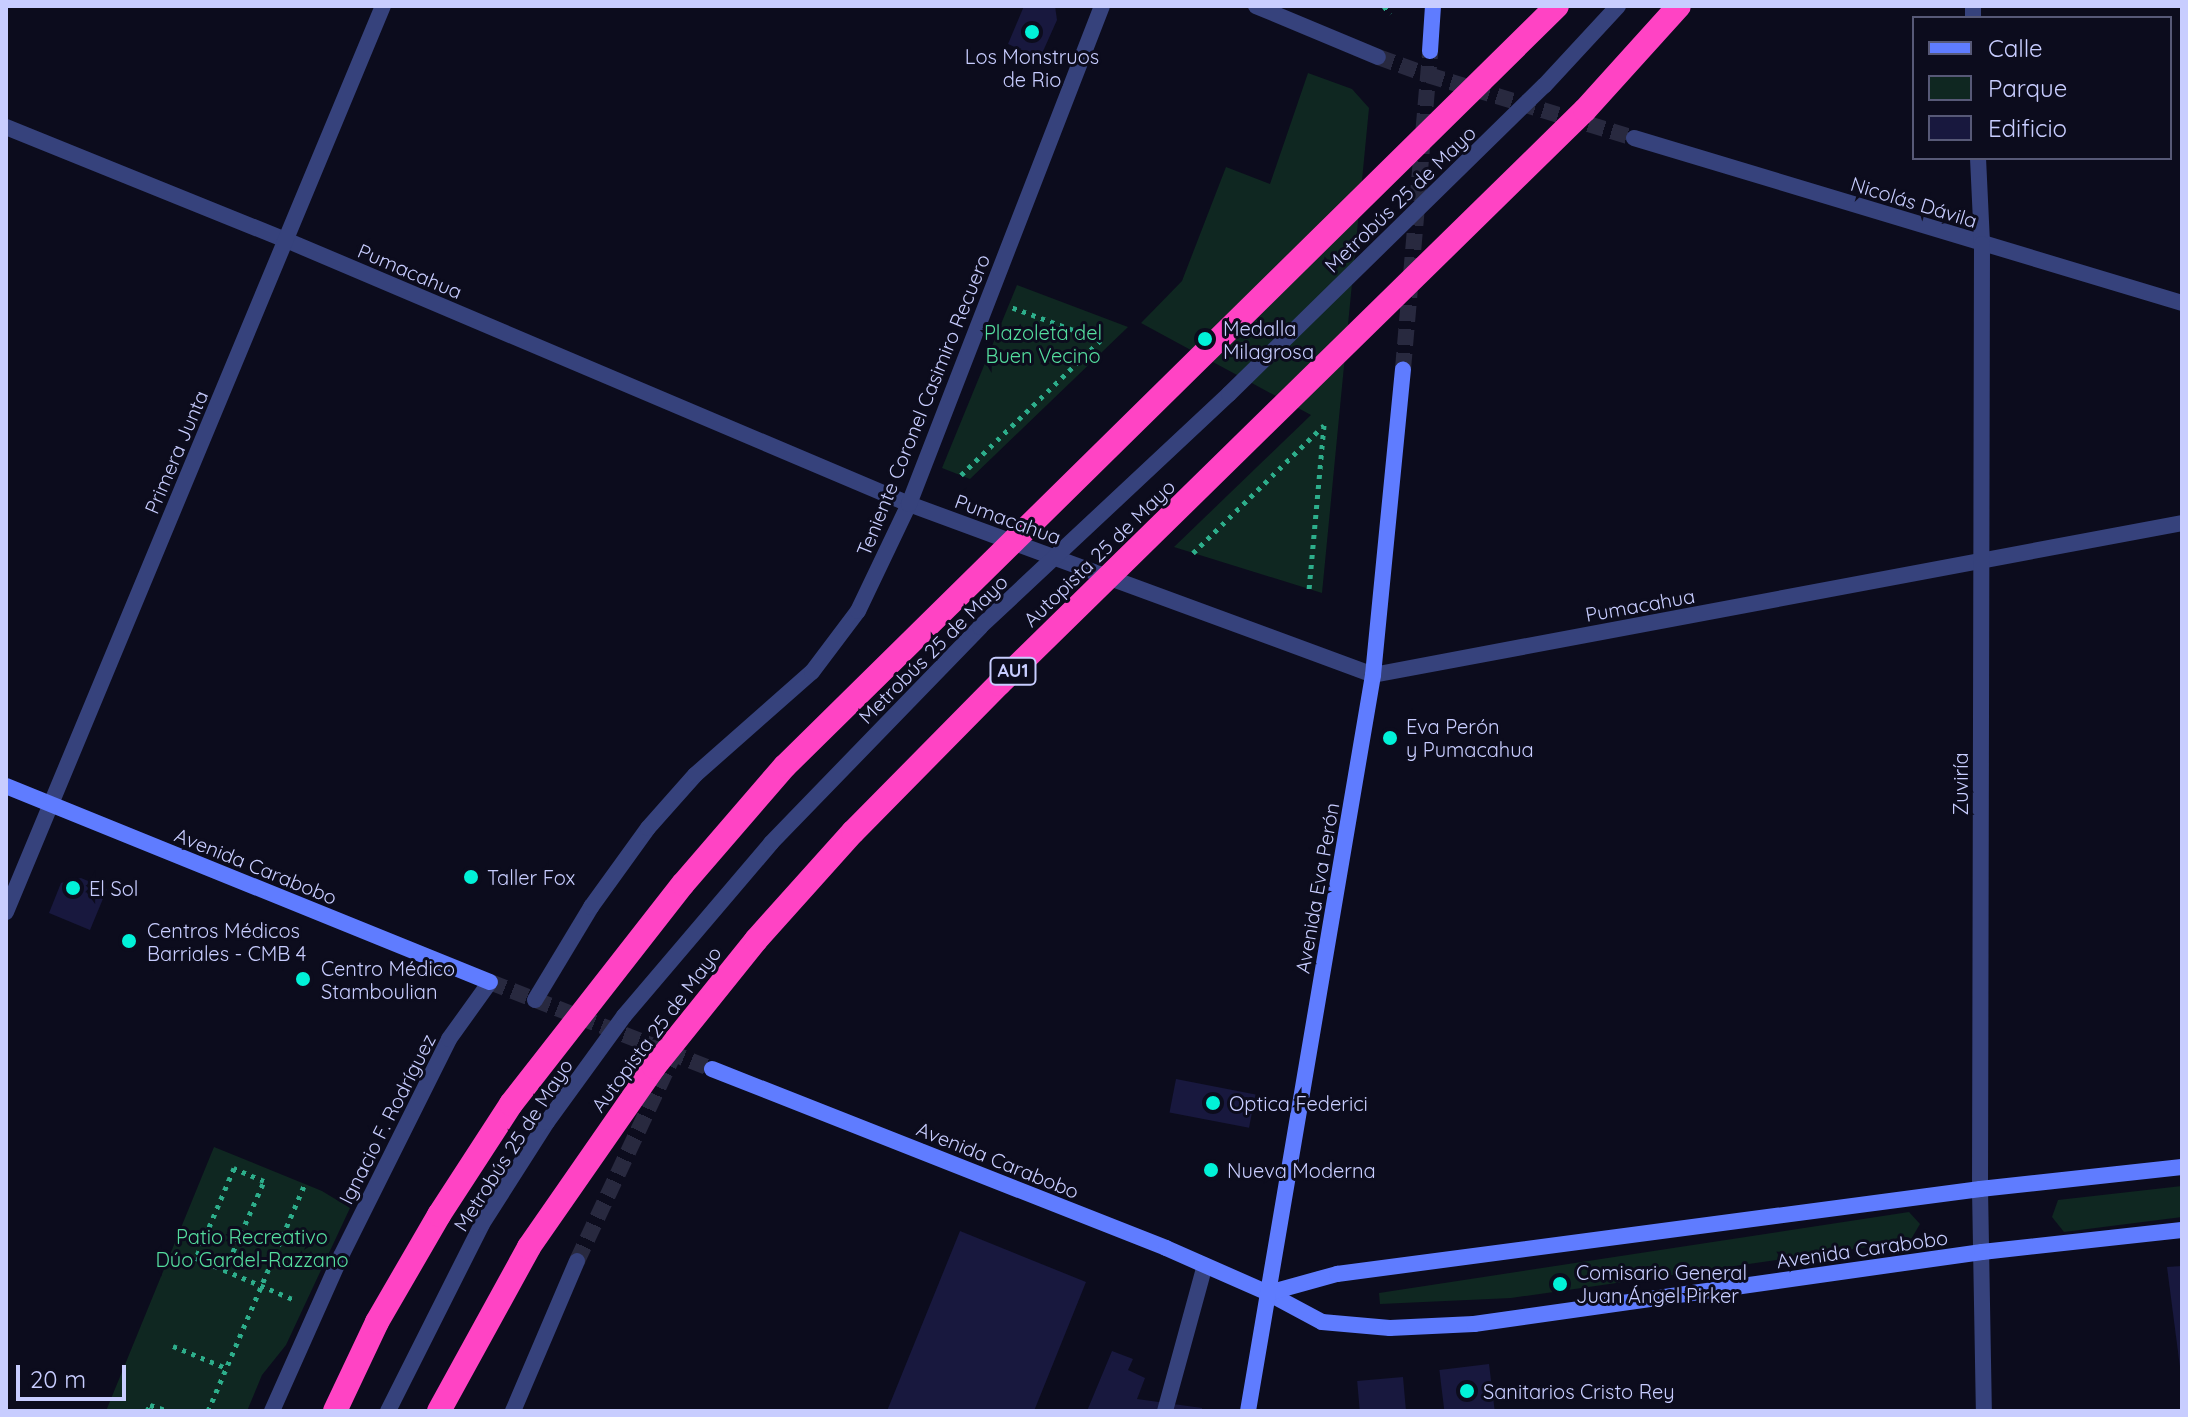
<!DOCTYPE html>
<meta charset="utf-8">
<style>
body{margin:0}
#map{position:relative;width:2188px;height:1417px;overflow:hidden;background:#0c0c1d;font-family:Quicksand,sans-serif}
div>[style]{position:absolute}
.green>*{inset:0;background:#0f2721}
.building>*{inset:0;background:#18183e;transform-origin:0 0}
.street-tunnel>*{height:16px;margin-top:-8px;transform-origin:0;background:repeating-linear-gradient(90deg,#28293f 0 16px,transparent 0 24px)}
.secondary-tunnel>*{height:16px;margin-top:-8px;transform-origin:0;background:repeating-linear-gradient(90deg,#28293f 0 16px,transparent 0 24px)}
.path>*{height:5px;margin-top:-2.5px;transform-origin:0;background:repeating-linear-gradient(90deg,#2dae8b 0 4px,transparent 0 10px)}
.lane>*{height:16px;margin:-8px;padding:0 8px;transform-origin:8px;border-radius:8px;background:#36427c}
.street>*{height:16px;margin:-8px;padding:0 8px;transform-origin:8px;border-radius:8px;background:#36427c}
.secondary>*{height:16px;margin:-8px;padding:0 8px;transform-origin:8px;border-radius:8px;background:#5f7cff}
.lane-bridge>*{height:16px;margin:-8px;padding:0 8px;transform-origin:8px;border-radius:8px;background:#36427c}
.highway-bridge>*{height:24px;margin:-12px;padding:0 12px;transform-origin:12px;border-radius:12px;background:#ff43c4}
.dots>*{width:22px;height:22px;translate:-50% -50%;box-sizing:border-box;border:4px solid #0c0c1d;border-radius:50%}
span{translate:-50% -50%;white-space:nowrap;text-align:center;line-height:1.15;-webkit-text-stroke:6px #0c0c1d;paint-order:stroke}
.shield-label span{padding:2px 6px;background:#0c0c1d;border:2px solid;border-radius:6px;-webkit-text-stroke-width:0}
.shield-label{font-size:18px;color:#c8cdff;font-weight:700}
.poi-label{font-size:20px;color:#c8cdff}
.left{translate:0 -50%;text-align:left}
.street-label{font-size:20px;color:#c8cdff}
.park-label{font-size:20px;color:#55de9f}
.frame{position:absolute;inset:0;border:8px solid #c8cdff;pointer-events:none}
.legend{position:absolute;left:1912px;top:16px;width:260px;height:144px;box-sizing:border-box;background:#0c0c1d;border:2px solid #575977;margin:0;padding:10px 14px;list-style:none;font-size:24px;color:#c8cdff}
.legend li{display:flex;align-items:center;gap:16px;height:40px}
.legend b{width:40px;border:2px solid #575977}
.scale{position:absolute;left:16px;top:1365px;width:110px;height:36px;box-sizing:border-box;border:4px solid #c8cdff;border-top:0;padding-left:10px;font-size:24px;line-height:28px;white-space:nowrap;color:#c8cdff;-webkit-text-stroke:6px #0c0c1d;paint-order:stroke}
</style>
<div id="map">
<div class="green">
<i style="clip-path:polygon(1308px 73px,1352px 89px,1369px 108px,1322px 593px,1174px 547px,1311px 415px,1141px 323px,1182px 281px,1226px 167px,1270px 184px)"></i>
<i style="clip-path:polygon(1017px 285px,1128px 327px,970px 479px,942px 468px)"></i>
<i style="clip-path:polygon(214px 1147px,322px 1191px,350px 1208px,286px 1345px,262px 1375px,247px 1411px,106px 1411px)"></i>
<i style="clip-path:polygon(2182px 1186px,2182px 1217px,2064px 1232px,2052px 1217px,2058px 1200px)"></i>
<i style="clip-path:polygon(1909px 1212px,1920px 1224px,1910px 1241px,1511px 1298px,1380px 1304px,1379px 1293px)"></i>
</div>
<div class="building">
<i style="clip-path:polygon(1024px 6px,1055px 6px,1057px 20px,1040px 58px,1008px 44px)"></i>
<i style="clip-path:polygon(81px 878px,107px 889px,90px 930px,49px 913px,61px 883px)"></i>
<i style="left:1176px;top:1079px;width:81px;height:34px;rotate:11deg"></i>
<i style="clip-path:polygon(960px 1231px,1086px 1282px,1034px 1411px,887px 1411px)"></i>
<i style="clip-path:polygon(2182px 1266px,2182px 1367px,2180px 1367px,2167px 1267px)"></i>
<i style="clip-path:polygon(1112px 1351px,1133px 1359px,1128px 1370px,1145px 1378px,1137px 1399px,1202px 1408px,1202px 1411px,1087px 1411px)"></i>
<i style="left:1489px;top:1364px;width:47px;height:50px;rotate:83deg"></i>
<i style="left:1403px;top:1377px;width:34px;height:46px;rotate:85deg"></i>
</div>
<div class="street-tunnel">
<i style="left:1378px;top:57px;width:53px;rotate:19.8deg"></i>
<i style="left:1428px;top:75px;width:215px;rotate:17deg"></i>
<i style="left:577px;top:1261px;width:226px;rotate:-64.9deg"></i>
</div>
<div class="secondary-tunnel">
<i style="left:1403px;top:369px;width:319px;rotate:-85.1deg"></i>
<i style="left:490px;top:982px;width:238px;rotate:21.4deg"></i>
</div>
<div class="path">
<i style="left:1384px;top:6px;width:10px;rotate:53deg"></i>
<i style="left:961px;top:475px;width:194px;rotate:-44deg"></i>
<i style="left:1101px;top:340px;width:96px;rotate:-159.9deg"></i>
<i style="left:1193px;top:553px;width:183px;rotate:-44.3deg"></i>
<i style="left:1324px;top:425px;width:166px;rotate:95.2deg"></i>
<i style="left:225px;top:1270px;width:97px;rotate:-66.3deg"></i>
<i style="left:264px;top:1181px;width:33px;rotate:-157deg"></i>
<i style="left:234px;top:1168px;width:98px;rotate:112.9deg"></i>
<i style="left:196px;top:1258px;width:108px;rotate:23deg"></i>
<i style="left:173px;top:1346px;width:57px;rotate:22.5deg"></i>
<i style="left:147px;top:1411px;width:7px;rotate:-63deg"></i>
<i style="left:150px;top:1405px;width:19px;rotate:18deg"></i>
<i style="left:208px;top:1411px;width:247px;rotate:-66.9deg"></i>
</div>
<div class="lane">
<i style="left:1165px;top:1411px;width:151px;rotate:-74.7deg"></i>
</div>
<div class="street">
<i style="left:1256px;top:6px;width:132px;rotate:22.7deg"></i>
<i style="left:1973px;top:6px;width:12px;rotate:90deg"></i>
<i style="left:6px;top:127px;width:302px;rotate:22deg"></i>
<i style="left:286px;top:240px;width:677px;rotate:22.97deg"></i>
<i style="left:909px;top:504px;width:495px;rotate:20.2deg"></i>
<i style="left:1373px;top:675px;width:823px;rotate:-10.64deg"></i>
<i style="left:1634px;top:138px;width:572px;rotate:16.76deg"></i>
<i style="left:1978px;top:158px;width:86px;rotate:87.3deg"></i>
<i style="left:1982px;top:244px;width:945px;rotate:90.12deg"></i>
<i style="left:1980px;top:1189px;width:222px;rotate:89deg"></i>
<i style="left:6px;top:912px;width:981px;rotate:-67.41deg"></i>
<i style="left:535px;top:1000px;width:109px;rotate:-58.9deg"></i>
<i style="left:591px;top:907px;width:97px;rotate:-54.2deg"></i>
<i style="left:648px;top:828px;width:71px;rotate:-48.4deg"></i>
<i style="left:695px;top:775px;width:156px;rotate:-41.4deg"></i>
<i style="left:812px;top:672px;width:76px;rotate:-53deg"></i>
<i style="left:858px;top:611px;width:119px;rotate:-64.5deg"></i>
<i style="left:909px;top:504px;width:534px;rotate:-68.82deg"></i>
<i style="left:272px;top:1411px;width:170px;rotate:-66deg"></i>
<i style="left:341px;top:1256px;width:242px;rotate:-63.5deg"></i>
<i style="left:449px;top:1039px;width:70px;rotate:-54.3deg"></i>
<i style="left:513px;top:1411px;width:163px;rotate:-66.9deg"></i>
</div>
<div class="secondary">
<i style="left:1430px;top:51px;width:45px;rotate:-86.2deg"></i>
<i style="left:6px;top:786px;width:522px;rotate:22.05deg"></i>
<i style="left:712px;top:1069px;width:488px;rotate:21.5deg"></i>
<i style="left:1166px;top:1248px;width:111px;rotate:23.8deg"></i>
<i style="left:1268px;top:1293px;width:61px;rotate:28.2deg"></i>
<i style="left:1322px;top:1322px;width:68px;rotate:5deg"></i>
<i style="left:1390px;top:1328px;width:84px;rotate:-2.7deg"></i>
<i style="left:1474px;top:1324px;width:513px;rotate:-8.07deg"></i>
<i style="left:1982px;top:1252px;width:201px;rotate:-6.3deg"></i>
<i style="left:1268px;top:1293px;width:72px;rotate:-15.4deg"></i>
<i style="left:1337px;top:1274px;width:649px;rotate:-7.53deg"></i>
<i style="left:1980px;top:1189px;width:203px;rotate:-6.2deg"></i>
<i style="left:1248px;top:1411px;width:747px;rotate:-80.36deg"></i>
<i style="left:1373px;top:675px;width:307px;rotate:-84.4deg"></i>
</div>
<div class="lane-bridge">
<i style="left:388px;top:1411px;width:209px;rotate:-63.3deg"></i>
<i style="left:482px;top:1224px;width:121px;rotate:-57.5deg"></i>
<i style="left:547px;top:1122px;width:131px;rotate:-54deg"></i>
<i style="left:624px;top:1016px;width:227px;rotate:-49.6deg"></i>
<i style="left:771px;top:843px;width:301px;rotate:-45.9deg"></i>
<i style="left:980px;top:627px;width:341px;rotate:-43.1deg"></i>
<i style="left:1229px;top:394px;width:441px;rotate:-44.4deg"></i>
<i style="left:1544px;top:86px;width:109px;rotate:-47.2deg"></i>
</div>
<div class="highway-bridge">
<i style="left:335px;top:1411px;width:98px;rotate:-64.7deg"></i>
<i style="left:377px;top:1322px;width:124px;rotate:-59.9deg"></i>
<i style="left:439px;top:1215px;width:132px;rotate:-57deg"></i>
<i style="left:511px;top:1104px;width:279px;rotate:-52deg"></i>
<i style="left:683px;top:884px;width:156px;rotate:-49.2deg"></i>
<i style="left:785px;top:766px;width:1083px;rotate:-44.55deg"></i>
<i style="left:439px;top:1411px;width:187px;rotate:-61.2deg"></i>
<i style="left:529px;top:1247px;width:219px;rotate:-55.2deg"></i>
<i style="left:654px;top:1067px;width:163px;rotate:-51.2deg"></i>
<i style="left:756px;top:940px;width:145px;rotate:-48.1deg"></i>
<i style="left:853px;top:832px;width:208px;rotate:-45.4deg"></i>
<i style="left:999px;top:684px;width:820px;rotate:-44.41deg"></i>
<i style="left:1585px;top:110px;width:140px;rotate:-47.9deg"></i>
</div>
<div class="dots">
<i style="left:1032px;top:32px;background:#01f2d8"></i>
<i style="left:1205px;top:339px;background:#01f2d8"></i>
<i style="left:1390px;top:738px;background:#01f2d8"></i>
<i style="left:471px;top:877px;background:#01f2d8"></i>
<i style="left:73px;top:888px;background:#01f2d8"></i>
<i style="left:129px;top:941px;background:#01f2d8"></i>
<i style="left:303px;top:979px;background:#01f2d8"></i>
<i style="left:1213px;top:1103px;background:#01f2d8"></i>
<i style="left:1211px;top:1170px;background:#01f2d8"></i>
<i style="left:1560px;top:1284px;background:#01f2d8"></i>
<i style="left:1467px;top:1391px;background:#01f2d8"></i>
</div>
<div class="shield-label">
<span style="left:1013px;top:671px">AU1</span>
</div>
<div class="poi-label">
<span style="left:1032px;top:68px">Los Monstruos<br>de Rio</span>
<span class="left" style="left:1223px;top:340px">Medalla<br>Milagrosa</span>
<span class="left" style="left:1406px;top:738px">Eva Perón<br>y Pumacahua</span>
<span class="left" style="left:487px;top:877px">Taller Fox</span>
<span class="left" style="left:89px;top:888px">El Sol</span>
<span class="left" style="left:147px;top:942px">Centros Médicos<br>Barriales - CMB 4</span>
<span class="left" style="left:321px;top:980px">Centro Médico<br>Stamboulian</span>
<span class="left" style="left:1229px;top:1103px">Optica Federici</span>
<span class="left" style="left:1227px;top:1170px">Nueva Moderna</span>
<span class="left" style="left:1576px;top:1284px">Comisario General<br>Juan Ángel Pirker</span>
<span class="left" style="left:1483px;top:1391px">Sanitarios Cristo Rey</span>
</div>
<div class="street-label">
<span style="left:1400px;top:199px;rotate:-44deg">Metrobús 25 de Mayo</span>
<span style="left:1914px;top:202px;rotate:17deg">Nicolás Dávila</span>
<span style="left:410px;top:271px;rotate:23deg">Pumacahua</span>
<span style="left:923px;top:405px;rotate:-68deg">Teniente Coronel Casimiro Recuero</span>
<span style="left:176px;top:452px;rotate:-67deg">Primera Junta</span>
<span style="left:1008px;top:519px;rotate:20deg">Pumacahua</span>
<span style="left:1099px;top:553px;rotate:-44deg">Autopista 25 de Mayo</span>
<span style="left:1640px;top:605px;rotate:-10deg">Pumacahua</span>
<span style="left:933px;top:649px;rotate:-45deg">Metrobús 25 de Mayo</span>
<span style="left:1960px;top:784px;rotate:-90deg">Zuviría</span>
<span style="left:256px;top:866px;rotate:22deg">Avenida Carabobo</span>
<span style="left:1317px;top:888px;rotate:-80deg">Avenida Eva Perón</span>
<span style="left:656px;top:1029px;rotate:-53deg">Autopista 25 de Mayo</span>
<span style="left:387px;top:1119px;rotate:-63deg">Ignacio F. Rodríguez</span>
<span style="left:513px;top:1145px;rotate:-57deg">Metrobús 25 de Mayo</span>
<span style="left:998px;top:1160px;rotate:22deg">Avenida Carabobo</span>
<span style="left:1862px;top:1249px;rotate:-8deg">Avenida Carabobo</span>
</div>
<div class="park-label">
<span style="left:1043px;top:344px">Plazoleta del<br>Buen Vecino</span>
<span style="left:252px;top:1248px">Patio Recreativo<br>Dúo Gardel-Razzano</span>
</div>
<div class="frame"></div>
<ul class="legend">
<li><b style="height:10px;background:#5f7cff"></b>Calle</li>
<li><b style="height:22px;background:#0f2721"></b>Parque</li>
<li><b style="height:22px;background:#18183e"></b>Edificio</li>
</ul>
<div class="scale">20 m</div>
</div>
